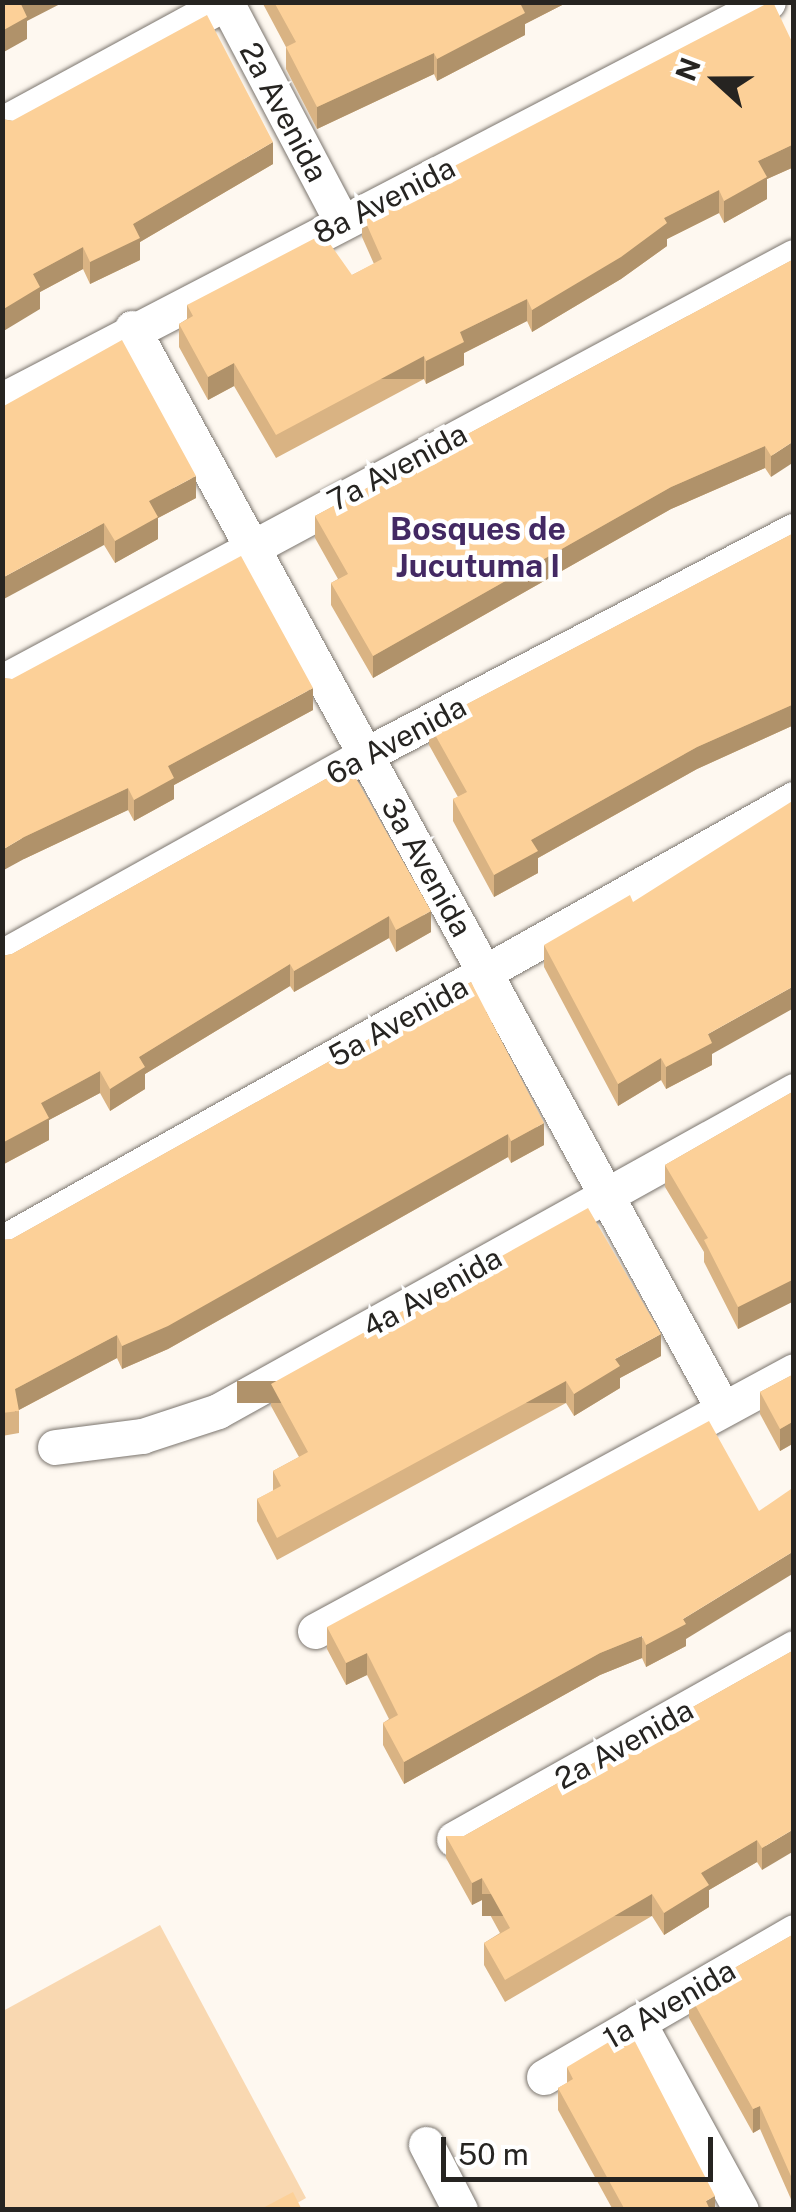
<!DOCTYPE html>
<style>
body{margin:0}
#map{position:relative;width:796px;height:2212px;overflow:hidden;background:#fef8f0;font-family:"Public Sans",sans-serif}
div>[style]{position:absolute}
.green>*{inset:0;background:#f9d8b1}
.roads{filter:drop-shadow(0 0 2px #7b756e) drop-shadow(0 0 2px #7b756e)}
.street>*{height:35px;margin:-17.5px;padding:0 17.5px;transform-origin:17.5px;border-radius:17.5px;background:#fff}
.wall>*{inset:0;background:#d9b383}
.shaded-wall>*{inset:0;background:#b0926a;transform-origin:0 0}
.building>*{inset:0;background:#fcd098}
span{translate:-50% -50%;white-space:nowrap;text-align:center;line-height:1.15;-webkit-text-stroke:9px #fff;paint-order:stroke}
.street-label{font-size:30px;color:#262421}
.neighbourhood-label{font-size:32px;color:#432963;font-weight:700}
.frame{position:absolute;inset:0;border:5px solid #262421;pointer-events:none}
.north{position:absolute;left:666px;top:30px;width:100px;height:100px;-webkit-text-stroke:8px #fff;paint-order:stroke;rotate:291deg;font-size:28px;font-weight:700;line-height:40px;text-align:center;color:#262421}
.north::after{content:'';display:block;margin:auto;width:35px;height:45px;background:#262421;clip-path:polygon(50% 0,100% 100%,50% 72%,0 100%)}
.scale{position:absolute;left:441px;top:2137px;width:272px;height:45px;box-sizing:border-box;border:5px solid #262421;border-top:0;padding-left:12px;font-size:30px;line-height:35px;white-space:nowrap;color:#262421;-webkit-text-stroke:8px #fff;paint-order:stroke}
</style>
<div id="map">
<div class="green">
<i style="clip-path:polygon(160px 1925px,306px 2198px,285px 2210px,3px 2210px,3px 2011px)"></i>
</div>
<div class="roads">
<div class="street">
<i style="left:226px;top:2px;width:249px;rotate:62.2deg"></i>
<i style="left:2px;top:124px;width:256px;rotate:-28.5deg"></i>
<i style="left:132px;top:328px;width:1230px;rotate:61.33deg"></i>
<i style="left:2px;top:400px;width:863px;rotate:-27.46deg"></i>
<i style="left:2px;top:682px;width:899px;rotate:-28.22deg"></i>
<i style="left:2px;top:957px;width:415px;rotate:-29.1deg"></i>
<i style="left:365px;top:755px;width:484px;rotate:-27.6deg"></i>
<i style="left:2px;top:1243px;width:908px;rotate:-29.28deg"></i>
<i style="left:55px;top:1447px;width:88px;rotate:-7.2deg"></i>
<i style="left:142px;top:1436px;width:80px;rotate:-18.2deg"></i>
<i style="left:218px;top:1411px;width:659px;rotate:-29.05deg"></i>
<i style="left:315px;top:1631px;width:545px;rotate:-28.49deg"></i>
<i style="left:454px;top:1839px;width:390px;rotate:-29.3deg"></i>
<i style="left:638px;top:2022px;width:214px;rotate:61.3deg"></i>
<i style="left:544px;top:2077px;width:289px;rotate:-30.1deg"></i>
<i style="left:426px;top:2144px;width:74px;rotate:62.7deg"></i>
</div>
</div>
<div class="wall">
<i style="clip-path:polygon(262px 2px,568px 2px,525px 24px,525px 35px,437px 81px,434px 74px,317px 129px,286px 69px,286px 47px)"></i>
<i style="clip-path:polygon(794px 46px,794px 167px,767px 179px,767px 199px,724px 223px,719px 213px,667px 239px,667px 246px,621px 279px,532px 332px,527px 321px,464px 353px,464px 365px,426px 384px,424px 379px,276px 458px,234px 386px,208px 400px,179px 347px,179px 324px,187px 319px,187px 305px,352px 275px,374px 264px,362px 237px,362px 214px)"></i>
<i style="clip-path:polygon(2px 119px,273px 164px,140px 242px,140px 260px,90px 284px,83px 269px,40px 292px,40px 309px)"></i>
<i style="clip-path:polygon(794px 259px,771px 477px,765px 468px,671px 509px,373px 678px,331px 605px,331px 583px,338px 579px,315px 538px,315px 516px)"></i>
<i style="clip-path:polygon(2px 407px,196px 498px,158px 518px,158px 539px,115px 563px,104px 545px)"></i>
<i style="clip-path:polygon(794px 533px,794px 725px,697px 769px,538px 858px,538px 873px,494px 897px,453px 821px,453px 799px,458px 797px,429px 745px,429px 724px)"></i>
<i style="clip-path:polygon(2px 678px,313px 710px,174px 785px,174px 799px,134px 821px,128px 810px,24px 859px)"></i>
<i style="clip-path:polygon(349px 766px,431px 932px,396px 952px,389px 938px,294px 992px,290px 986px,145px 1074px,145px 1089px,110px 1111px,100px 1093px,49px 1120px,49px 1140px,4px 1164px,2px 1161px,2px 956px,12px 954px)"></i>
<i style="clip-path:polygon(544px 945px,712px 1054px,712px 1065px,666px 1089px,661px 1080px,618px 1106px,544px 967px)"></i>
<i style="clip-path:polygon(471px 982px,544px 1145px,511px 1163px,508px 1157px,168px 1349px,122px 1369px,117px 1358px,19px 1410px,19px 1433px,2px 1436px,2px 1240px,12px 1239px)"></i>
<i style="clip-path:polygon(794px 1091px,794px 1301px,738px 1329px,704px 1262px,704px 1252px,665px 1187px,665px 1165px)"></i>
<i style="clip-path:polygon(661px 1356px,620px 1378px,620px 1388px,574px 1416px,566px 1403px,277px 1560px,257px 1521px,257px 1499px,273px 1491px,273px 1471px,299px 1457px,271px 1406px,271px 1384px)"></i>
<i style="clip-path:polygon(794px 1374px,794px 1443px,780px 1451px,760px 1414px,760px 1392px)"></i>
<i style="clip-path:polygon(327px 1627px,686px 1639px,686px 1646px,646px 1667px,642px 1658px,600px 1675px,404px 1784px,383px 1745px,383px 1723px,389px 1719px,367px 1675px,346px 1685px,327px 1649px)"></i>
<i style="clip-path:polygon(794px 1650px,762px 1870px,757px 1862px,709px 1890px,709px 1907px,664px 1935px,652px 1916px,505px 2002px,484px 1965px,484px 1943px,500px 1933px,482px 1900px,472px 1905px,446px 1858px,446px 1836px,464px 1836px)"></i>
<i style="clip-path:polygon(794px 1934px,794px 2206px,760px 2129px,753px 2133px,689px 2018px,689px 1994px)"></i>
<i style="clip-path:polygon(567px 2067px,715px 2210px,613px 2210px,558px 2110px,558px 2088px,567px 2083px)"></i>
</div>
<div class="shaded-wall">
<i style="clip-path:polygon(64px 2px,27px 21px,27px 39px,2px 53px,2px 31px,20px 3px)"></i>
<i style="clip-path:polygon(525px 2px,568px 2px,525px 24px,525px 35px,437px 81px,437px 59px)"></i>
<i style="clip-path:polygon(434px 53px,434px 74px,317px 129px,317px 107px)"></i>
<i style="clip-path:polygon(273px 142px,273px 164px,140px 242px,140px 260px,90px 284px,90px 262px,133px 224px)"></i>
<i style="clip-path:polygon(794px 144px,794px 167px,767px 179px,767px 199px,724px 223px,724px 201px,758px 161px)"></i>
<i style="clip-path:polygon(719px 190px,719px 213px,667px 239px,667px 246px,621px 279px,532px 332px,532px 310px,664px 218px)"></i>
<i style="clip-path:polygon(83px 247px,83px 269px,40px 292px,40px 309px,2px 332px,2px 310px,33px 274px)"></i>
<i style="clip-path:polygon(527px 299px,527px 321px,464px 353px,464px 365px,426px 384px,426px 361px,460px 332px)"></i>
<i style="left:424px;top:356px;width:23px;height:168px;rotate:90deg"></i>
<i style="clip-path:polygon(234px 363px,234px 386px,208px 400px,208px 377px)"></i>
<i style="clip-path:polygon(794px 441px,794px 462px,771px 477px,771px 456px)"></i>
<i style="clip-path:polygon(765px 446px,765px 468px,671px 509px,373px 678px,373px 656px,671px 487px)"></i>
<i style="clip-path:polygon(196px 476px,196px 498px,158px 518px,158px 539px,115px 563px,115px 541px,149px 501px)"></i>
<i style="clip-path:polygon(104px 523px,104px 545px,2px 600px,2px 578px)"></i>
<i style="clip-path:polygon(313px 688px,313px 710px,174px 785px,174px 799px,134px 821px,134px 800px,168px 766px)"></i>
<i style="clip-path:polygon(794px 704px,794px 725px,697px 769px,538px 858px,538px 873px,494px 897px,494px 875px,531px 840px,697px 747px)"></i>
<i style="clip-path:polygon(128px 788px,128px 810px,24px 859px,2px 871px,2px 850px,24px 837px)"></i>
<i style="clip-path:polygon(431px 911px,431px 932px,396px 952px,396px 930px)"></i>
<i style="clip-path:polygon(389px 916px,389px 938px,294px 992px,294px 971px)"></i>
<i style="clip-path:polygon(290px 964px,290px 986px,145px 1074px,145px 1089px,110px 1111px,110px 1089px,139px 1057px)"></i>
<i style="clip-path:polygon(794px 986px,794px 1008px,712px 1054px,712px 1065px,666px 1089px,666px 1067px,708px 1034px)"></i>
<i style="clip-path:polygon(661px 1058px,661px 1080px,618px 1106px,618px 1084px)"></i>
<i style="clip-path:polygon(100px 1071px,100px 1093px,49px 1120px,49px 1140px,4px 1164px,4px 1142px,41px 1103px)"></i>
<i style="clip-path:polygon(544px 1123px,544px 1145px,511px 1163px,511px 1141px)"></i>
<i style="clip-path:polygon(508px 1134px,508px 1157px,168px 1349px,122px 1369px,122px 1346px)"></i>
<i style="clip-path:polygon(794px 1279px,794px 1301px,738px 1329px,738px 1307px)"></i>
<i style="clip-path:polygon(661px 1334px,661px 1356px,620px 1378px,620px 1388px,574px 1416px,574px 1394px,615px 1359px)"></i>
<i style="clip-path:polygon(117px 1335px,117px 1358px,15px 1412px,15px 1389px)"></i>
<i style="left:566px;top:1381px;width:22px;height:329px;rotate:90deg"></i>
<i style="clip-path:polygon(794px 1421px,794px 1443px,780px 1451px,780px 1429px)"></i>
<i style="clip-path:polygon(794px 1551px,794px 1573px,686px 1639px,686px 1646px,646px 1667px,646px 1645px,683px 1619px)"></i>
<i style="clip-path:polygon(642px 1636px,642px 1658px,600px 1675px,404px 1784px,404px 1762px,600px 1653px)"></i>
<i style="clip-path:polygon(367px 1653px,367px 1675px,346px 1685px,346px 1663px)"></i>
<i style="clip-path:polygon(794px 1829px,794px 1851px,762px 1870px,762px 1848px)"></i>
<i style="clip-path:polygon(757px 1840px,757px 1862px,709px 1890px,709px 1907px,664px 1935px,664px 1913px,701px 1873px)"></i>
<i style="clip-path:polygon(482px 1878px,482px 1900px,472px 1905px,472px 1883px)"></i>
<i style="left:652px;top:1894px;width:22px;height:170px;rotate:90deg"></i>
<i style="clip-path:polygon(760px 2106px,760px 2129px,753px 2133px,753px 2109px)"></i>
<i style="clip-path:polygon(715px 2196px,715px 2210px,706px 2210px,706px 2201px)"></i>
</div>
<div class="building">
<i style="clip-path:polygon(2px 2px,20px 2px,27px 17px,2px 31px)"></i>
<i style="clip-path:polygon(274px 2px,525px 2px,521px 5px,525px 13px,437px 59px,434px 53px,317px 107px,286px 47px,296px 42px)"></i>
<i style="clip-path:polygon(770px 2px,773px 2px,794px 46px,794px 144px,758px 161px,767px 177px,724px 201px,719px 190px,664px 218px,667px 223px,621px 257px,532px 310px,527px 299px,460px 332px,464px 342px,426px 361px,424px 356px,276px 435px,234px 363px,208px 377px,179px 324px,193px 316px,187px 305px,323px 234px,352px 275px,382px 259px,362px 214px)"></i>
<i style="clip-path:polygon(207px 15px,273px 142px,133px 224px,140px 238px,90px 262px,83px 247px,33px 274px,40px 287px,2px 310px,2px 119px,12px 121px)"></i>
<i style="clip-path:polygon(794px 259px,794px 441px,771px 456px,765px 446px,671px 487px,373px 656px,331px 583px,348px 574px,315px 516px)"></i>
<i style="clip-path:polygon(122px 340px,196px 476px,149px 501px,158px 517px,115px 541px,104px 523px,2px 578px,2px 407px)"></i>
<i style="clip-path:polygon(794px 533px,794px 704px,697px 747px,531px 840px,538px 851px,494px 875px,453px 799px,467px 792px,429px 724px)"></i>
<i style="clip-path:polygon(241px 556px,313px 688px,168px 766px,174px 778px,134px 800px,128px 788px,24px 837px,2px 850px,2px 678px,12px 679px)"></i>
<i style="clip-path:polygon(349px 766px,431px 911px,396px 930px,389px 916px,294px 971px,290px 964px,139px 1057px,145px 1067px,110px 1089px,100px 1071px,41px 1103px,49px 1118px,4px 1142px,2px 1139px,2px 956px,12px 954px)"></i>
<i style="clip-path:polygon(794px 800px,794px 986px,708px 1034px,712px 1043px,666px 1067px,661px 1058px,618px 1084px,544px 945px,630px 895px,633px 902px)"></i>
<i style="clip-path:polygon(471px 982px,544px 1123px,511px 1141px,508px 1134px,168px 1326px,122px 1346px,117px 1335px,15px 1389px,19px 1411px,2px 1413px,2px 1240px,12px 1239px)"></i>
<i style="clip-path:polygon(794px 1091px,794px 1279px,738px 1307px,704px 1240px,708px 1238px,665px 1165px)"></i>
<i style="clip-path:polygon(588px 1208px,661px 1334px,615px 1359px,620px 1366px,574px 1394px,566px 1381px,277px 1538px,257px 1499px,281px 1486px,273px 1471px,308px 1452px,271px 1384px)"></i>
<i style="clip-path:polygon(794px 1374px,794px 1421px,780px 1429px,760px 1392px)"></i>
<i style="clip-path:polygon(709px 1421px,759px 1511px,794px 1487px,794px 1551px,683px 1619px,686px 1624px,646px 1645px,642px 1636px,600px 1653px,404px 1762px,383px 1723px,398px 1715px,367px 1653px,346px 1663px,327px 1627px)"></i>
<i style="clip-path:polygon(794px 1650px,794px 1829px,762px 1848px,757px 1840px,701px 1873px,709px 1885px,664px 1913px,652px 1894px,505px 1980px,484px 1943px,510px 1928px,482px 1878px,472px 1883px,446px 1836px,464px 1836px)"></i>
<i style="clip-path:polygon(794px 1934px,794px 2183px,760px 2106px,753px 2109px,689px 1994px)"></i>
<i style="clip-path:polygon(629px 2030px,715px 2196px,706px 2201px,710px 2210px,625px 2210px,558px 2088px,573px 2079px,567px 2067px)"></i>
<i style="clip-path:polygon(293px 2192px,302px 2210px,259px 2210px)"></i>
</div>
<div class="street-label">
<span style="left:284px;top:112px;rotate:62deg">2a Avenida</span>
<span style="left:384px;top:200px;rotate:-27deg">8a Avenida</span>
<span style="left:397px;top:467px;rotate:-28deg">7a Avenida</span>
<span style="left:396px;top:740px;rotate:-28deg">6a Avenida</span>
<span style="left:427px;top:867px;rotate:61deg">3a Avenida</span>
<span style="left:398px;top:1021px;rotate:-29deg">5a Avenida</span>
<span style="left:432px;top:1292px;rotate:-29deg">4a Avenida</span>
<span style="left:624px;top:1744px;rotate:-29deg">2a Avenida</span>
<span style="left:669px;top:2004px;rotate:-30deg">1a Avenida</span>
</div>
<div class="neighbourhood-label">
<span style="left:478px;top:548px">Bosques de<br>Jucutuma I</span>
</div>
<div class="frame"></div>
<div class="north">N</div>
<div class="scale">50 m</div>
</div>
